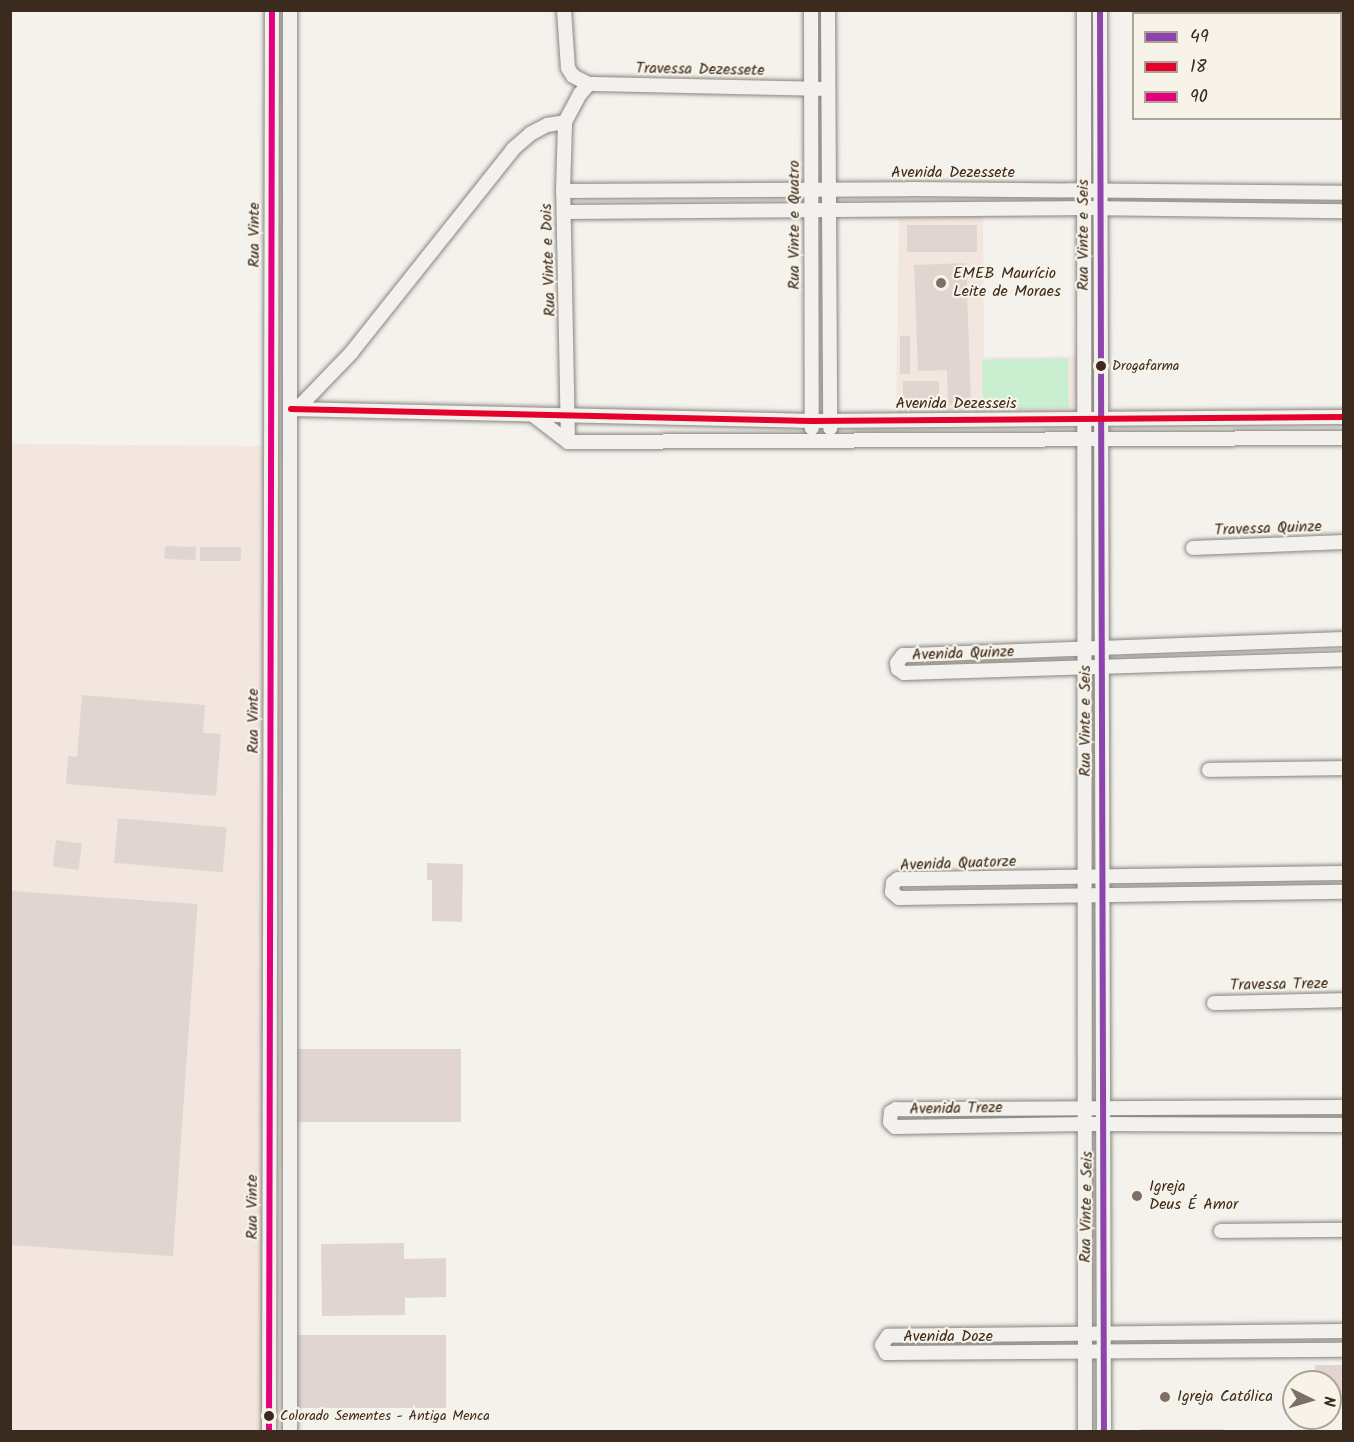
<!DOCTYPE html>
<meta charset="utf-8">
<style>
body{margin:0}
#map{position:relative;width:1354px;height:1442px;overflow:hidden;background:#f4f2ec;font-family:Kalam,sans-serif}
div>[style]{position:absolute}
.built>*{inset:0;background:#f3e6df}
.green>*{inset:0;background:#c9efd0;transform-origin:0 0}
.building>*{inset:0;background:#e1d5d2;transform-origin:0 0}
.roads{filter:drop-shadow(0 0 2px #898580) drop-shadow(0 0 2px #898580)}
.minor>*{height:14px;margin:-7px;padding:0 7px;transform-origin:7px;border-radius:7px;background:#f2f1ed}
.bus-1>*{height:6px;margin:-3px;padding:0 3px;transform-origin:3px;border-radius:3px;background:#8e44ad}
.bus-2>*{height:6px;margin:-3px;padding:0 3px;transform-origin:3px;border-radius:3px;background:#e4002b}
.bus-3>*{height:6px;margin:-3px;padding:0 3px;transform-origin:3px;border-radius:3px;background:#e5007d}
.dots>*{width:16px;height:16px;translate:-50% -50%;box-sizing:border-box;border:3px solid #f7f3e8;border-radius:50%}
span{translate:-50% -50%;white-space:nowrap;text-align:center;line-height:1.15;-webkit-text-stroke:4.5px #f7f3e8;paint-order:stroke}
.bus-label{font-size:14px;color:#3b2a1e}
.left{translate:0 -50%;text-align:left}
.street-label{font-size:16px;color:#3b2a1e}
.poi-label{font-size:16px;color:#3b2a1e}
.frame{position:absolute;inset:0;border:12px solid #3b2a1e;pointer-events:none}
.legend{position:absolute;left:1132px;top:12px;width:210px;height:108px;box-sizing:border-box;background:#f7f3e8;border:2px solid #aca397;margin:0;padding:8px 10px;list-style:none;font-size:18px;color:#3b2a1e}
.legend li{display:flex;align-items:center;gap:12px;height:30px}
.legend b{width:30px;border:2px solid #aca397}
.north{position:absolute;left:1282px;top:1370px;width:60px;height:60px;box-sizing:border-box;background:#f7f3e8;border:2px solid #aca397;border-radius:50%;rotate:95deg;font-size:16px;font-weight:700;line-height:24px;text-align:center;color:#3b2a1e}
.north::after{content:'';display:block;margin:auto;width:21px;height:27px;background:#7c7066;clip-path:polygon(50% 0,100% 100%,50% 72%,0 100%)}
</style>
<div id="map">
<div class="built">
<i style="clip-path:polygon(899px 209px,983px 209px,984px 357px,1085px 356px,1085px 420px,896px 422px)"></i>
<i style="clip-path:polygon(11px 444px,263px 446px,268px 860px,265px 1431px,11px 1432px)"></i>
</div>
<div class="green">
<i style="left:1068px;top:358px;width:50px;height:86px;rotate:89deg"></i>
</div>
<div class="building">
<i style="left:977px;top:225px;width:27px;height:70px;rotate:90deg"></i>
<i style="clip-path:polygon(966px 263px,971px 404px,948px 405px,947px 370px,918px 371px,914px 265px)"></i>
<i style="left:900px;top:336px;width:10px;height:38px"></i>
<i style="left:903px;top:381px;width:36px;height:24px"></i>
<i style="left:165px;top:546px;width:31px;height:13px;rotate:2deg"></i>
<i style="left:200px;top:547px;width:41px;height:14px"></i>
<i style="clip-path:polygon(82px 695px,205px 705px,203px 733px,221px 734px,216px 796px,66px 784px,68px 756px,77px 757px)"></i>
<i style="left:118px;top:818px;width:109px;height:45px;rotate:5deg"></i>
<i style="left:56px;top:840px;width:26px;height:27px;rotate:7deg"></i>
<i style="clip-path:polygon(427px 863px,463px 864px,462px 922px,432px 921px,432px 880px,427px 880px)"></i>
<i style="left:10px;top:891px;width:188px;height:353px;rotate:4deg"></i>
<i style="left:461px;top:1049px;width:73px;height:164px;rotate:90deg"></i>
<i style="clip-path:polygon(404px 1243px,404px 1259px,446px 1258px,446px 1297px,405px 1298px,405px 1315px,322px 1316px,321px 1244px)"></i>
<i style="left:446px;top:1335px;width:73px;height:152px;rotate:90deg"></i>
<i style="clip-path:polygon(1315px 1365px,1344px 1365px,1344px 1400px,1330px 1400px,1330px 1382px,1315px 1382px)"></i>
<i style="left:1141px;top:1429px;width:83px;height:3px"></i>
</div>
<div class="roads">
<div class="minor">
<i style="left:564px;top:10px;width:58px;rotate:86.1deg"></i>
<i style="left:568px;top:68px;width:9px;rotate:58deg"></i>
<i style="left:573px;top:76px;width:18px;rotate:27deg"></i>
<i style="left:589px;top:84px;width:231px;rotate:1.2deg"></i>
<i style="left:811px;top:10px;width:418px;rotate:89.9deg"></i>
<i style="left:828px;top:10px;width:418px;rotate:89.7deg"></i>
<i style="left:1084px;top:10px;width:1422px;rotate:89.96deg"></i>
<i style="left:1100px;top:10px;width:1422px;rotate:89.84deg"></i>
<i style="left:1340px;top:90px;width:4px"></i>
<i style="left:563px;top:191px;width:346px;rotate:-0.3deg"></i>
<i style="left:909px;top:189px;width:435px;rotate:0.5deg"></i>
<i style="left:564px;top:212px;width:520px;rotate:-0.44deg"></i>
<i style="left:1084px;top:208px;width:260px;rotate:0.7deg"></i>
<i style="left:291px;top:409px;width:521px;rotate:1.32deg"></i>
<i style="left:812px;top:421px;width:532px;rotate:-0.43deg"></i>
<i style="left:297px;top:409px;width:78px;rotate:-46deg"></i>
<i style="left:351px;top:353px;width:260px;rotate:-51.5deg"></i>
<i style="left:513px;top:149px;width:23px;rotate:-41deg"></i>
<i style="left:530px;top:134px;width:19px;rotate:-28deg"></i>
<i style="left:547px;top:125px;width:18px;rotate:-9deg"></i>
<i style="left:533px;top:415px;width:44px;rotate:37.6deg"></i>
<i style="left:568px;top:442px;width:776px;rotate:-0.3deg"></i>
<i style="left:568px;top:442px;width:251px;rotate:-91.1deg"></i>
<i style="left:563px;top:191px;width:69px;rotate:-88.3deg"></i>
<i style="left:565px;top:122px;width:32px;rotate:-62deg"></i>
<i style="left:580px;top:94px;width:13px;rotate:-48deg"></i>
<i style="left:1193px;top:548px;width:151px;rotate:-2.3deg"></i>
<i style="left:1344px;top:639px;width:441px;rotate:177.9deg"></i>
<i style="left:903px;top:655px;width:10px;rotate:127deg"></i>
<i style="left:897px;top:663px;width:6px;rotate:81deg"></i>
<i style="left:898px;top:669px;width:7px;rotate:34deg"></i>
<i style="left:904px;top:673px;width:440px;rotate:-1.8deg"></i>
<i style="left:1209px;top:770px;width:135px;rotate:-0.8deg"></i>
<i style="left:1344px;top:873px;width:446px;rotate:179.2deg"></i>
<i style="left:898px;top:879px;width:6px;rotate:141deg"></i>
<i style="left:893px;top:883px;width:9px;rotate:96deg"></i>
<i style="left:892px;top:892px;width:9px;rotate:41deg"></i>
<i style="left:899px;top:898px;width:445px;rotate:-0.8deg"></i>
<i style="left:1214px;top:1003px;width:130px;rotate:-1.3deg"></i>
<i style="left:1344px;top:1107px;width:448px;rotate:179.7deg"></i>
<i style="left:896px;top:1109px;width:6px;rotate:149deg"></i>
<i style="left:891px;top:1112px;width:10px;rotate:96deg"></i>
<i style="left:890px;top:1122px;width:7px;rotate:45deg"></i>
<i style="left:895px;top:1127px;width:191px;rotate:-0.9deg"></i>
<i style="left:1086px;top:1124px;width:258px;rotate:0.2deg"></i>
<i style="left:1221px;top:1231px;width:123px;rotate:-0.5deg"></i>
<i style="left:1344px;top:1331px;width:456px;rotate:179.4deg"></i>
<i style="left:888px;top:1336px;width:11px;rotate:124deg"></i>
<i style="left:882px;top:1345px;width:9px;rotate:63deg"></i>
<i style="left:886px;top:1353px;width:458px;rotate:-0.4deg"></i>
<i style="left:269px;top:1432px;width:1422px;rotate:-89.88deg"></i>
<i style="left:290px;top:1432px;width:1422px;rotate:-90deg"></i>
</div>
</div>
<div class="bus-1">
<i style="left:1100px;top:10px;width:1422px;rotate:89.84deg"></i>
</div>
<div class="bus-2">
<i style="left:291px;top:409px;width:521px;rotate:1.32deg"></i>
<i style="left:812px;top:421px;width:532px;rotate:-0.43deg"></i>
</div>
<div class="bus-3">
<i style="left:269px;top:1432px;width:1422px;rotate:-89.88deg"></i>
</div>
<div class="dots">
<i style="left:941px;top:283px;background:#7c7066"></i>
<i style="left:1101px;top:366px;background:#3b2a1e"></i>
<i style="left:1137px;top:1196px;background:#7c7066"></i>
<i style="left:1165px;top:1397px;background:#7c7066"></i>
<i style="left:269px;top:1416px;background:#3b2a1e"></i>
</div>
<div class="bus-label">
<span class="left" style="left:1112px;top:366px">Drogafarma</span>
<span class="left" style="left:280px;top:1416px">Colorado Sementes - Antiga Menca</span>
</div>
<div class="street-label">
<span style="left:700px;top:70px;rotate:1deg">Travessa Dezessete</span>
<span style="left:953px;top:173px">Avenida Dezessete</span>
<span style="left:795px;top:225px;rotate:-90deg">Rua Vinte e Quatro</span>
<span style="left:255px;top:235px;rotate:-90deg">Rua Vinte</span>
<span style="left:1084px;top:235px;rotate:-90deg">Rua Vinte e Seis</span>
<span style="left:549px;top:260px;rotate:-92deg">Rua Vinte e Dois</span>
<span style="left:956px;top:404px">Avenida Dezesseis</span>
<span style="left:1268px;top:529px;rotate:-2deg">Travessa Quinze</span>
<span style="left:963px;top:654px;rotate:-2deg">Avenida Quinze</span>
<span style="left:254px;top:721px;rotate:-90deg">Rua Vinte</span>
<span style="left:1086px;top:721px;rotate:-90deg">Rua Vinte e Seis</span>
<span style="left:958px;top:864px;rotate:-2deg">Avenida Quatorze</span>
<span style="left:1279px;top:985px;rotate:-1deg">Travessa Treze</span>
<span style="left:956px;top:1109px;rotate:-1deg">Avenida Treze</span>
<span style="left:253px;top:1207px;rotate:-90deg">Rua Vinte</span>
<span style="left:1087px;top:1207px;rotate:-89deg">Rua Vinte e Seis</span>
<span style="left:948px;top:1337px">Avenida Doze</span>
</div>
<div class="poi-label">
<span class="left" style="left:953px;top:283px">EMEB Maurício<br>Leite de Moraes</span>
<span class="left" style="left:1149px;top:1196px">Igreja<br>Deus É Amor</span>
<span class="left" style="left:1177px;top:1397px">Igreja Católica</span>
</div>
<div class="frame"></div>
<ul class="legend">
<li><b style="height:8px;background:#8e44ad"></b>49</li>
<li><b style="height:8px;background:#e4002b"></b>18</li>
<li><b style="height:8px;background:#e5007d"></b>90</li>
</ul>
<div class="north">N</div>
</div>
